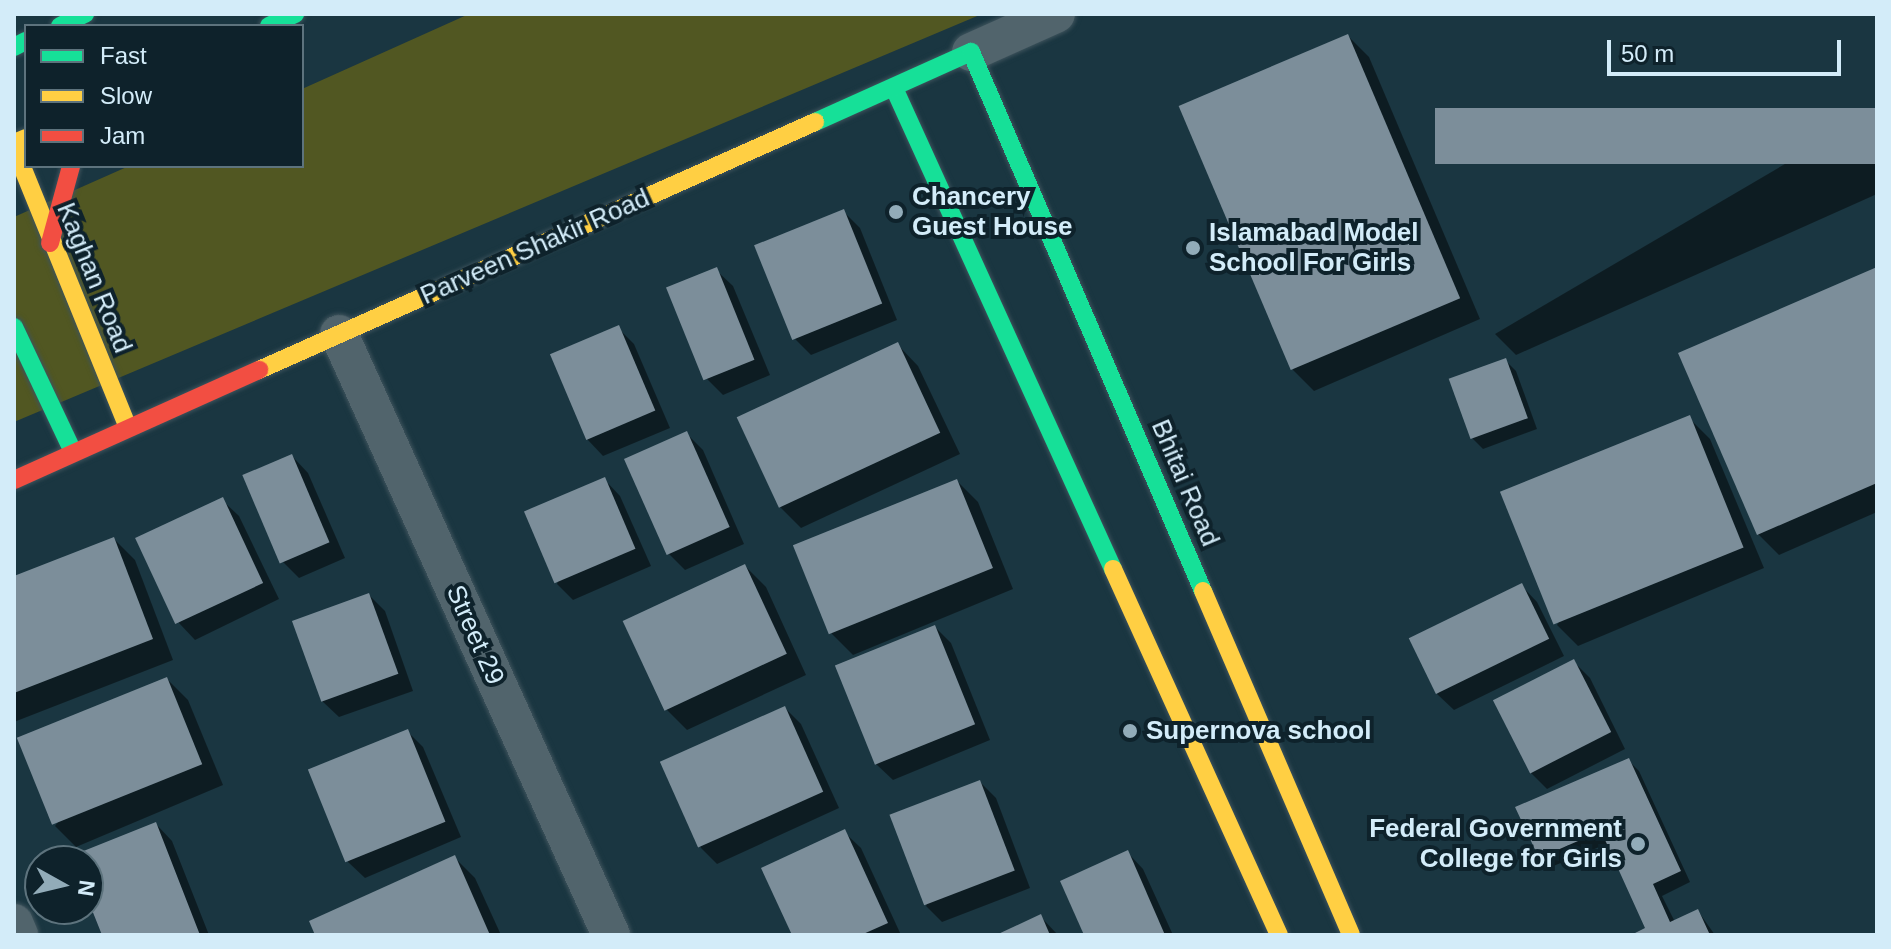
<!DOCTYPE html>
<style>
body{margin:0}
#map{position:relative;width:1891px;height:949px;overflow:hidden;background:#1a3641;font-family:Arial,sans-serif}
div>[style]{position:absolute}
.green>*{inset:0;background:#515722}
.shadow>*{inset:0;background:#0007}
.building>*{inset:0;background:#7c8e9a;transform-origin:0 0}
.roads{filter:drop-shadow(0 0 2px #3e535c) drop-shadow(0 0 2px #3e535c)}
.street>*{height:38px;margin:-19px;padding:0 19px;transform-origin:19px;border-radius:19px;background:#51646c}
.fast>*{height:18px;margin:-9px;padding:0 9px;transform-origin:9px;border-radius:9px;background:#16e098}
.slow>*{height:18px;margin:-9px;padding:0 9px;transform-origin:9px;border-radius:9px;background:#ffcf43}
.jam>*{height:18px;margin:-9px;padding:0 9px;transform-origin:9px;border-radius:9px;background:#f24e42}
.dots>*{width:22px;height:22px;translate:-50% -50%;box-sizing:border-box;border:4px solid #0e222b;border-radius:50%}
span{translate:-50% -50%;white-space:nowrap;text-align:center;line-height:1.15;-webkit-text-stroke:8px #0e222b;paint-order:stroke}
.poi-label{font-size:26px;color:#d3ecf9;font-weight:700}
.left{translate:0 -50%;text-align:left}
.right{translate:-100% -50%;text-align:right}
.street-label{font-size:26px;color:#d3ecf9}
.frame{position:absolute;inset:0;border:16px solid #d3ecf9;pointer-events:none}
.legend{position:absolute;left:24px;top:24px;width:280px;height:144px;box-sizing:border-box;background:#0e222b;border:2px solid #5d737d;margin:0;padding:10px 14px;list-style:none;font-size:24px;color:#d3ecf9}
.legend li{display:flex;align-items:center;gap:16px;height:40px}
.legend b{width:40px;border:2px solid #5d737d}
.north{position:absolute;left:24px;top:845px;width:80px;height:80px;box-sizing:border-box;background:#0e222b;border:2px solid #5d737d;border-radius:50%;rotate:98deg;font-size:22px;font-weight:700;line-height:32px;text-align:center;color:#d3ecf9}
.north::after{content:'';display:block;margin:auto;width:28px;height:36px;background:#92acb9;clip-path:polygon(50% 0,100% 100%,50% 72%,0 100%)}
.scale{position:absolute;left:1607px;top:40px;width:234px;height:36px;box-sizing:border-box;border:4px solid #d3ecf9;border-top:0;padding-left:10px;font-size:24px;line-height:28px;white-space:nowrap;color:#d3ecf9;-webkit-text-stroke:6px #0e222b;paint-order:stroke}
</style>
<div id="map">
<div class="green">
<i style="clip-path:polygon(469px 14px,982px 14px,14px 422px,14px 217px,129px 166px,302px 166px,302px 89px)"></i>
</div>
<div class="shadow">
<i style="clip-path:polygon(1348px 36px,1369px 57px,1480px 319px,1314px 391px,1293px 370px)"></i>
<i style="clip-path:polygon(1877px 110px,1877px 194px,1516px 355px,1495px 334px)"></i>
<i style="clip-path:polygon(843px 211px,860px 228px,897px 320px,811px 355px,795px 339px)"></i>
<i style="clip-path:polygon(1877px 269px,1877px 512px,1779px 555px,1758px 534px)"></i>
<i style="clip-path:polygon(716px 270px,733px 286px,770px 375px,723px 395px,707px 379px)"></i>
<i style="clip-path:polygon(618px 328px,634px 344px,670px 428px,603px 456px,587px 439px)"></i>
<i style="clip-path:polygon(898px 345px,918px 366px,960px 454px,801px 528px,780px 507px)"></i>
<i style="clip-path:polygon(1505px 360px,1516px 371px,1537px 429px,1483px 449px,1472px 438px)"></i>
<i style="clip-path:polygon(1689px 418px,1710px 439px,1764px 568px,1578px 646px,1557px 625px)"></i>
<i style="clip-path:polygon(687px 434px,703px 450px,744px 544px,685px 570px,669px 554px)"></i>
<i style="clip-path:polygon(292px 456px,308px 473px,345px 558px,299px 578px,283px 562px)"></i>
<i style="clip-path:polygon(604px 479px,620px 496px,651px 566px,573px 600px,557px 584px)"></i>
<i style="clip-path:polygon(957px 481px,978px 502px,1013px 589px,853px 655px,832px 634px,796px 547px)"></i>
<i style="clip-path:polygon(222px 500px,239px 516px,279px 599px,195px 640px,179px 623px)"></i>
<i style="clip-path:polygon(114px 539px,135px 560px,173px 660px,14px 722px,14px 578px)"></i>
<i style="clip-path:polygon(745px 566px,766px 587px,806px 675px,687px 730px,666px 709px)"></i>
<i style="clip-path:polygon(1521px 585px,1537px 602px,1564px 656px,1454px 710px,1437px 694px)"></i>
<i style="clip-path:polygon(369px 595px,385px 611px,413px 691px,339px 717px,322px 701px)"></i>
<i style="clip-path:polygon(935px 627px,951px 643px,990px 740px,893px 780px,876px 764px)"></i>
<i style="clip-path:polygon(1574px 662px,1590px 678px,1625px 749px,1547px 789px,1530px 772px,1495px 701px)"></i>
<i style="clip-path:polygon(167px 679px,188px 700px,223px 785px,76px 847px,55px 826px)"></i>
<i style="clip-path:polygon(785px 708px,801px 724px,839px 808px,717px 864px,701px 848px,663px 764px)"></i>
<i style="clip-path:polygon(407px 731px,423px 747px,461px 837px,365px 878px,348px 862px)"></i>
<i style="clip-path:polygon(1628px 760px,1639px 771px,1690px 882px,1662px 896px,1675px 922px,1698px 911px,1715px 935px,1635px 935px,1648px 929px,1609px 843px,1551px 867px,1540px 856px)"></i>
<i style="clip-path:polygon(980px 782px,996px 798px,1030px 888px,942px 922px,926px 906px)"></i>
<i style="clip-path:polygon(156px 824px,172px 841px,209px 935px,104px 935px,88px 894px,88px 861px,75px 861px)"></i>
<i style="clip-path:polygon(844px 832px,861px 848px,901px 935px,794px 935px)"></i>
<i style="clip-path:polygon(1127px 852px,1143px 869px,1173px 935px,1087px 935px)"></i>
<i style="clip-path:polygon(454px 857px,475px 878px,501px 935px,317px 935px)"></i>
<i style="clip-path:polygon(1040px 916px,1058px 935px,1000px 935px)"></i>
</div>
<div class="building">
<i style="left:1348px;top:34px;width:287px;height:184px;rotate:67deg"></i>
<i style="left:1877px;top:108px;width:56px;height:442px;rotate:90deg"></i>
<i style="left:844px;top:209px;width:102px;height:97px;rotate:68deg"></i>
<i style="left:717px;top:267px;width:100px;height:55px;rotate:68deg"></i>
<i style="clip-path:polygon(1877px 267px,1877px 483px,1757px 535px,1678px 353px)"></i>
<i style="left:619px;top:325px;width:93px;height:75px;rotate:67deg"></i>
<i style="left:898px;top:342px;width:100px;height:178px;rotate:65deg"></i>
<i style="left:1506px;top:358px;width:64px;height:61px;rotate:70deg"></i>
<i style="left:1690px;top:415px;width:143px;height:205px;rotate:68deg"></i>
<i style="left:687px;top:431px;width:105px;height:69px;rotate:66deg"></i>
<i style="left:292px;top:454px;width:96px;height:54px;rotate:67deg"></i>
<i style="left:605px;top:477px;width:78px;height:88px;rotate:67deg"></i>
<i style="left:957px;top:479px;width:96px;height:177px;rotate:68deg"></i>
<i style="left:223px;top:497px;width:95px;height:97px;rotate:65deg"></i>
<i style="clip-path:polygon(114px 537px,153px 639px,14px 693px,14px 576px)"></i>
<i style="left:745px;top:564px;width:99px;height:135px;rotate:65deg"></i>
<i style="left:1522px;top:583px;width:62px;height:126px;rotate:64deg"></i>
<i style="left:369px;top:593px;width:86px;height:82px;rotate:70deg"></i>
<i style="left:935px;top:625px;width:107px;height:108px;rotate:68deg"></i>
<i style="left:1574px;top:659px;width:82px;height:91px;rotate:63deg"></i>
<i style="left:167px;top:677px;width:94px;height:162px;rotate:68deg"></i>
<i style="left:785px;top:706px;width:94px;height:137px;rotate:66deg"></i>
<i style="left:408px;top:729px;width:100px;height:108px;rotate:68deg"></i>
<i style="clip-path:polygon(1629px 758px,1681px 871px,1653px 884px,1670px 922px,1698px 909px,1710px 935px,1631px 935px,1645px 928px,1601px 831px,1539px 858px,1515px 807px)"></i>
<i style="left:980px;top:780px;width:97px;height:97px;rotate:69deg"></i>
<i style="clip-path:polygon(156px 822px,200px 935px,102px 935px,88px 900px,88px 861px,73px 861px,71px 856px)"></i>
<i style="clip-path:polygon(845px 829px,888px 923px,861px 935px,792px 935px,761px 868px)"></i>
<i style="clip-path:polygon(1128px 850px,1165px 935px,1084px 935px,1060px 881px)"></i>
<i style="clip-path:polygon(455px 855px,490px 935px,315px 935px,309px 921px)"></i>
<i style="clip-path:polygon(1041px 914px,1050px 935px,996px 935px)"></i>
</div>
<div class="roads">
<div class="street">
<i style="left:971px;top:52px;width:93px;rotate:-24.1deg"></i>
<i style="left:339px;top:334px;width:660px;rotate:65.65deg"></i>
<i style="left:14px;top:923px;width:13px;rotate:67deg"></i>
</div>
<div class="fast">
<i style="left:60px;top:26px;width:28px;rotate:-26deg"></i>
<i style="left:269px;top:26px;width:29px;rotate:-25deg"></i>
<i style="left:14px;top:47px;width:13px;rotate:-27deg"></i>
<i style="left:894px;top:88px;width:529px;rotate:65.52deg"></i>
<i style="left:815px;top:122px;width:171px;rotate:-24.2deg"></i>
<i style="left:971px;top:52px;width:587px;rotate:66.71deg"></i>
<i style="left:14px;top:327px;width:138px;rotate:64.7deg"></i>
</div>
<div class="slow">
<i style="left:14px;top:143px;width:13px;rotate:-23deg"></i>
<i style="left:14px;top:147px;width:303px;rotate:67.9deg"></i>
<i style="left:259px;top:370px;width:609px;rotate:-24.04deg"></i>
<i style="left:1113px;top:569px;width:402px;rotate:65.6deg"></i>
<i style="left:1203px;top:591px;width:374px;rotate:66.7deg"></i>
</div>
<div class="jam">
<i style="left:50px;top:243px;width:80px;rotate:-74.7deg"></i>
<i style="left:14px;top:480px;width:269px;rotate:-24.2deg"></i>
</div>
</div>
<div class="dots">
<i style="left:896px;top:212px;background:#92acb9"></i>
<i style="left:1193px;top:248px;background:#92acb9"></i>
<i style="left:1130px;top:731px;background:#92acb9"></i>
<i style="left:1638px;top:844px;background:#92acb9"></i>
</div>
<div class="poi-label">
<span class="left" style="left:912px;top:212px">Chancery<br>Guest House</span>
<span class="left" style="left:1209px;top:248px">Islamabad Model<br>School For Girls</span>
<span class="left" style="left:1146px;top:731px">Supernova school</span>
<span class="right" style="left:1622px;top:844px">Federal Government<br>College for Girls</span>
</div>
<div class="street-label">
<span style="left:535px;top:247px;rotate:-24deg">Parveen Shakir Road</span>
<span style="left:94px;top:278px;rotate:68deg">Kaghan Road</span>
<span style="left:1185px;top:483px;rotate:67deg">Bhitai Road</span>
<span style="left:475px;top:635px;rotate:66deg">Street 29</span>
</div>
<div class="frame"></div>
<ul class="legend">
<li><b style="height:10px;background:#16e098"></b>Fast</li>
<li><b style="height:10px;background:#ffcf43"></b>Slow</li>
<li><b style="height:10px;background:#f24e42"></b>Jam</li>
</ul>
<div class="north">N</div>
<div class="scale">50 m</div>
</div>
